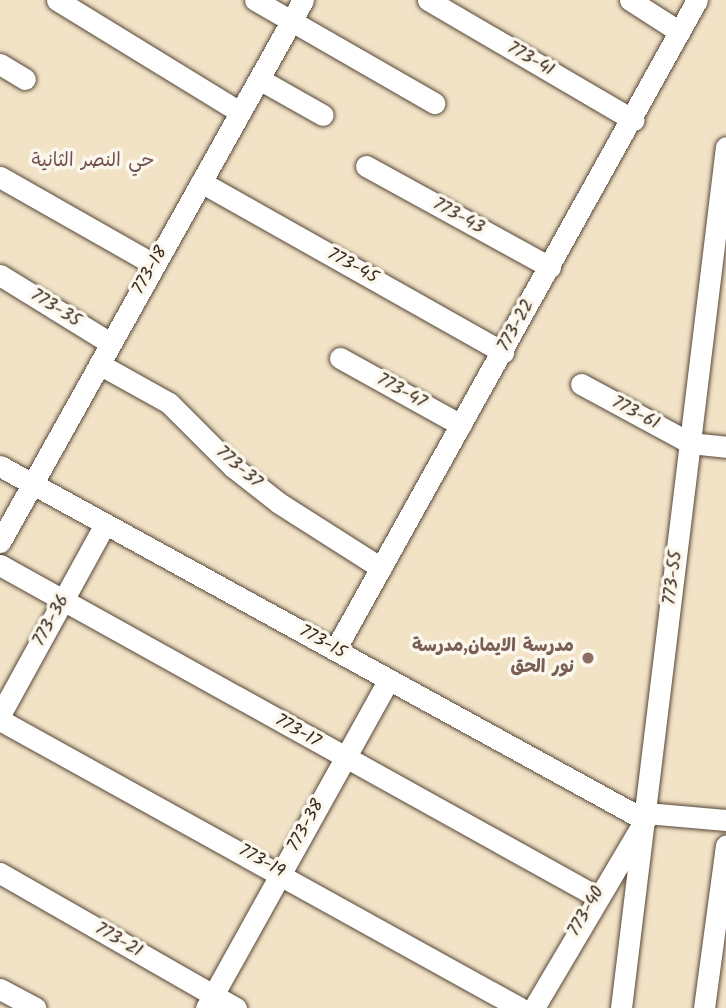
<!DOCTYPE html>
<meta charset="utf-8">
<style>
body{margin:0}
#map{position:relative;width:726px;height:1008px;overflow:hidden;background:#f2e3c7;font-family:Kalam,"Playpen Sans Arabic",sans-serif}
div>[style]{position:absolute}
.roads{filter:drop-shadow(0 0 2px #564637) drop-shadow(0 0 2px #564637)}
.minor>*{height:21px;margin:-10.5px;padding:0 10.5px;transform-origin:10.5px;border-radius:10.5px;background:#fff}
.dots>*{width:19px;height:19px;translate:-50% -50%;box-sizing:border-box;border:4px solid #fbf7ec;border-radius:50%}
span{translate:-50% -50%;white-space:nowrap;text-align:center;line-height:1.15;-webkit-text-stroke:7px #fbf7ec;paint-order:stroke}
.street-label{font-size:18px;color:#3b2a1e}
.education-label{font-size:18px;color:#785e54;font-weight:700}
.right{translate:-100% -50%;text-align:right}
.neighbourhood-label{font-size:19px;color:#715051}
</style>
<div id="map">
<div class="roads">
<div class="minor">
<i style="left:57px;top:0;width:215px;rotate:31.5deg"></i>
<i style="left:255px;top:0;width:207px;rotate:29.9deg"></i>
<i style="left:428px;top:0;width:238px;rotate:30.3deg"></i>
<i style="left:630px;top:0;width:59px;rotate:32.6deg"></i>
<i style="left:0;top:64px;width:29px;rotate:31deg"></i>
<i style="left:259px;top:79px;width:73px;rotate:29.4deg"></i>
<i style="left:366px;top:166px;width:210px;rotate:28.8deg"></i>
<i style="left:0;top:177px;width:178px;rotate:29.6deg"></i>
<i style="left:201px;top:182px;width:347px;rotate:29.4deg"></i>
<i style="left:0;top:275px;width:129px;rotate:31.7deg"></i>
<i style="left:340px;top:358px;width:138px;rotate:29deg"></i>
<i style="left:99px;top:364px;width:80px;rotate:29.1deg"></i>
<i style="left:169px;top:403px;width:91px;rotate:45deg"></i>
<i style="left:233px;top:467px;width:58px;rotate:38deg"></i>
<i style="left:279px;top:503px;width:121px;rotate:32.5deg"></i>
<i style="left:581px;top:384px;width:124px;rotate:28.4deg"></i>
<i style="left:690px;top:443px;width:36px;rotate:6deg"></i>
<i style="left:0;top:466px;width:736px;rotate:28.76deg"></i>
<i style="left:645px;top:820px;width:218px;rotate:120.6deg"></i>
<i style="left:0;top:542px;width:621px;rotate:-60.79deg"></i>
<i style="left:0;top:565px;width:682px;rotate:29.05deg"></i>
<i style="left:335px;top:650px;width:744px;rotate:-60.89deg"></i>
<i style="left:0;top:715px;width:216px;rotate:-61.2deg"></i>
<i style="left:0;top:720px;width:594px;rotate:28.98deg"></i>
<i style="left:646px;top:813px;width:80px;rotate:5deg"></i>
<i style="left:0;top:873px;width:272px;rotate:29.8deg"></i>
<i style="left:0;top:989px;width:40px;rotate:28deg"></i>
<i style="left:206px;top:1008px;width:374px;rotate:-60.9deg"></i>
<i style="left:621px;top:1008px;width:867px;rotate:-83.05deg"></i>
<i style="left:704px;top:1008px;width:164px;rotate:-82.3deg"></i>
</div>
</div>
<div class="dots">
<i style="left:588px;top:658px;background:#8d6e63"></i>
</div>
<div class="street-label">
<span style="left:530px;top:60px;rotate:30deg">773-41</span>
<span style="left:458px;top:217px;rotate:29deg">773-43</span>
<span style="left:352px;top:267px;rotate:29deg">773-45</span>
<span style="left:151px;top:271px;rotate:-60deg">773-18</span>
<span style="left:55px;top:309px;rotate:32deg">773-35</span>
<span style="left:517px;top:326px;rotate:-61deg">773-22</span>
<span style="left:401px;top:392px;rotate:29deg">773-47</span>
<span style="left:635px;top:414px;rotate:28deg">773-61</span>
<span style="left:238px;top:468px;rotate:41deg">773-37</span>
<span style="left:674px;top:578px;rotate:-83deg">773-55</span>
<span style="left:52px;top:621px;rotate:-61deg">773-36</span>
<span style="left:322px;top:643px;rotate:29deg">773-15</span>
<span style="left:297px;top:732px;rotate:30deg">773-17</span>
<span style="left:307px;top:826px;rotate:-61deg">773-38</span>
<span style="left:261px;top:862px;rotate:29deg">773-19</span>
<span style="left:587px;top:912px;rotate:-60deg">773-40</span>
<span style="left:118px;top:941px;rotate:30deg">773-21</span>
</div>
<div class="education-label">
<span class="right" style="left:574px;top:658px">مدرسة الايمان,مدرسة<br>نور الحق</span>
</div>
<div class="neighbourhood-label">
<span style="left:93px;top:162px">حي النصر الثانية</span>
</div>
</div>
